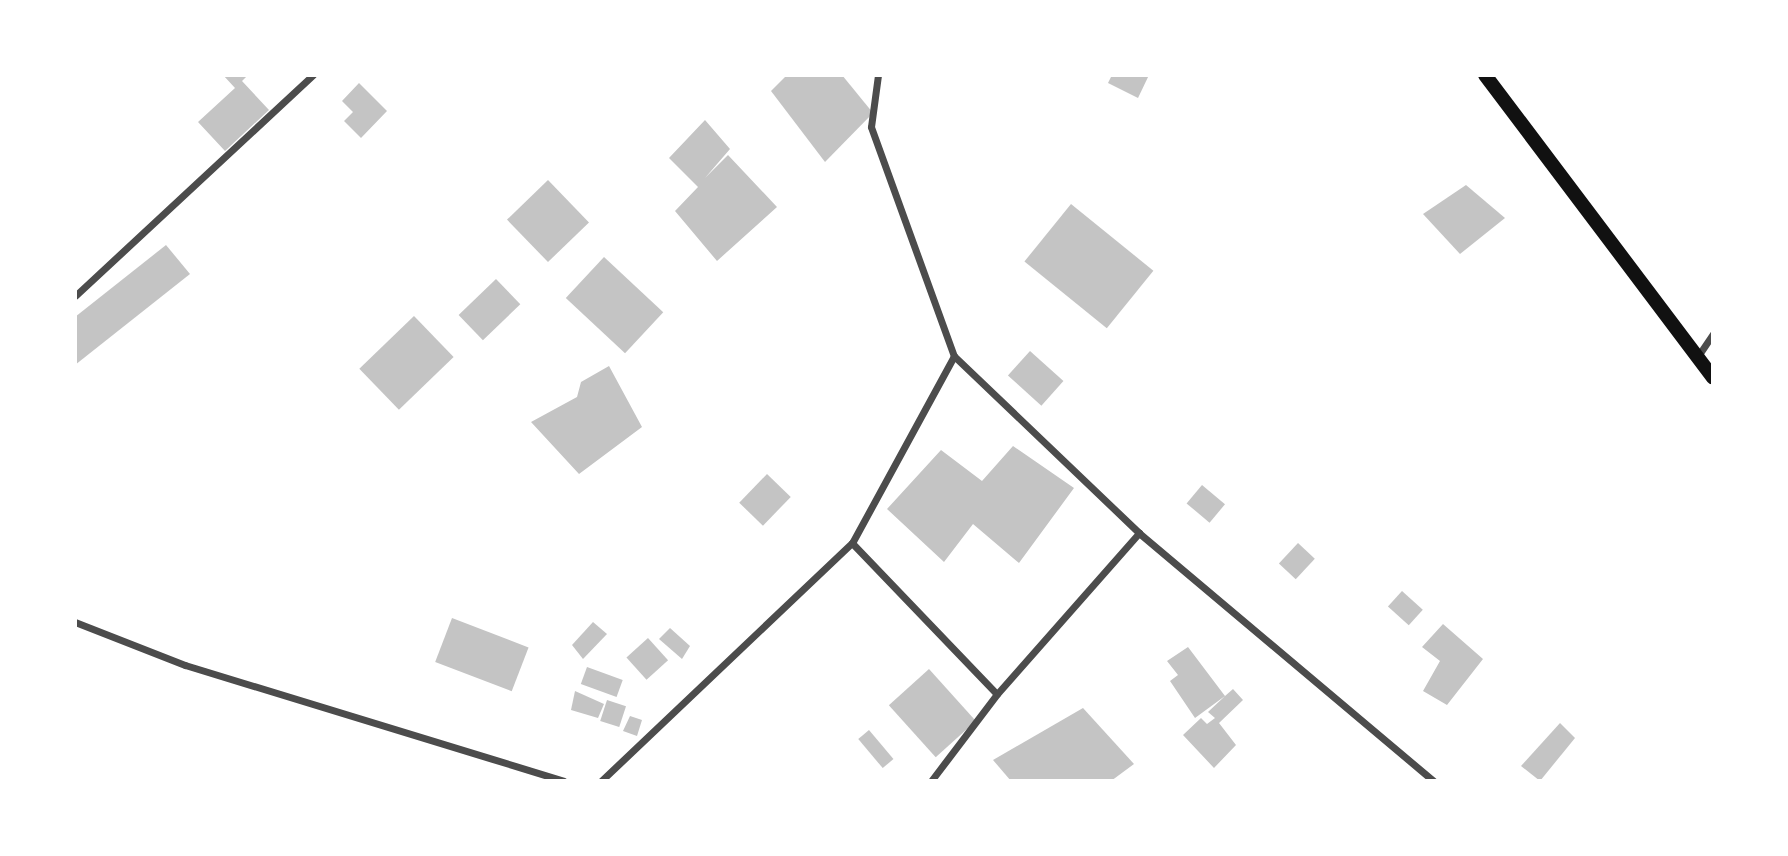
<!DOCTYPE html>
<style>
body{margin:0}
#map{position:relative;width:1788px;height:856px;overflow:hidden;background:#fff;font-family:Cabin,sans-serif}
div>[style]{position:absolute}
.building>*{inset:0;background:#c4c4c4;transform-origin:0 0}
.minor>*{height:7px;margin:-3.5px;padding:0 3.5px;transform-origin:3.5px;border-radius:3.5px;background:#4c4c4c}
.secondary>*{height:14px;margin:-7px;padding:0 7px;transform-origin:7px;border-radius:7px;background:#111}
span{translate:-50% -50%;white-space:nowrap;text-align:center;line-height:1.15;-webkit-text-stroke:5px #fff;paint-order:stroke}
.frame{position:absolute;inset:0;border:77px solid #fff;pointer-events:none}
</style>
<div id="map">
<div class="building">
<i style="clip-path:polygon(223px 75px,248px 75px,242px 81px,269px 110px,225px 151px,198px 122px,235px 88px)"></i>
<i style="clip-path:polygon(787px 75px,842px 75px,873px 113px,825px 162px,771px 91px)"></i>
<i style="clip-path:polygon(1112px 75px,1149px 75px,1138px 98px,1108px 83px)"></i>
<i style="clip-path:polygon(359px 83px,387px 111px,361px 138px,344px 121px,353px 112px,342px 101px)"></i>
<i style="clip-path:polygon(705px 120px,730px 149px,705px 178px,728px 155px,777px 207px,717px 261px,675px 211px,698px 187px,669px 158px)"></i>
<i style="left:548px;top:180px;width:59px;height:57px;rotate:46deg"></i>
<i style="clip-path:polygon(1466px 185px,1505px 218px,1460px 254px,1423px 214px)"></i>
<i style="left:1071px;top:204px;width:106px;height:74px;rotate:39deg"></i>
<i style="clip-path:polygon(166px 245px,190px 274px,75px 365px,75px 317px)"></i>
<i style="left:604px;top:257px;width:81px;height:56px;rotate:43deg"></i>
<i style="left:496px;top:279px;width:35px;height:52px;rotate:46deg"></i>
<i style="left:414px;top:316px;width:57px;height:76px;rotate:46deg"></i>
<i style="left:1030px;top:351px;width:45px;height:33px;rotate:42deg"></i>
<i style="clip-path:polygon(609px 366px,642px 427px,579px 474px,531px 422px,577px 397px,581px 382px)"></i>
<i style="clip-path:polygon(1013px 446px,1074px 488px,1019px 563px,973px 524px,944px 562px,887px 509px,941px 450px,982px 481px)"></i>
<i style="left:767px;top:474px;width:33px;height:40px;rotate:44deg"></i>
<i style="left:1202px;top:485px;width:30px;height:24px;rotate:40deg"></i>
<i style="left:1298px;top:543px;width:23px;height:28px;rotate:43deg"></i>
<i style="left:1402px;top:591px;width:28px;height:21px;rotate:42deg"></i>
<i style="left:452px;top:618px;width:82px;height:47px;rotate:21deg"></i>
<i style="clip-path:polygon(593px 622px,607px 634px,583px 659px,572px 645px)"></i>
<i style="clip-path:polygon(1443px 624px,1483px 659px,1447px 705px,1423px 691px,1440px 661px,1422px 647px)"></i>
<i style="clip-path:polygon(670px 628px,690px 646px,682px 659px,659px 639px)"></i>
<i style="left:648px;top:638px;width:30px;height:29px;rotate:48deg"></i>
<i style="clip-path:polygon(1188px 647px,1225px 696px,1233px 689px,1243px 700px,1219px 723px,1236px 745px,1214px 768px,1183px 735px,1201px 718px,1207px 724px,1215px 718px,1208px 712px,1225px 696px,1195px 718px,1170px 681px,1178px 675px,1167px 661px)"></i>
<i style="left:587px;top:667px;width:38px;height:18px;rotate:20deg"></i>
<i style="left:929px;top:669px;width:70px;height:54px;rotate:48deg"></i>
<i style="clip-path:polygon(575px 691px,604px 704px,598px 718px,571px 710px)"></i>
<i style="left:607px;top:700px;width:20px;height:22px;rotate:18deg"></i>
<i style="clip-path:polygon(1083px 708px,1134px 764px,1111px 781px,1011px 781px,993px 760px)"></i>
<i style="clip-path:polygon(630px 716px,642px 720px,637px 736px,623px 731px)"></i>
<i style="clip-path:polygon(1560px 723px,1575px 738px,1540px 781px,1521px 766px)"></i>
<i style="left:869px;top:730px;width:38px;height:14px;rotate:50deg"></i>
</div>
<div class="minor">
<i style="left:878px;top:75px;width:52px;rotate:97.7deg"></i>
<i style="left:871px;top:127px;width:244px;rotate:70.1deg"></i>
<i style="left:954px;top:356px;width:213px;rotate:118.6deg"></i>
<i style="left:852px;top:543px;width:209px;rotate:46.2deg"></i>
<i style="left:75px;top:296px;width:325px;rotate:-42.9deg"></i>
<i style="left:954px;top:356px;width:256px;rotate:43.7deg"></i>
<i style="left:1698px;top:356px;width:27px;rotate:-56deg"></i>
<i style="left:75px;top:622px;width:118px;rotate:21.4deg"></i>
<i style="left:185px;top:665px;width:396px;rotate:17deg"></i>
<i style="left:601px;top:781px;width:346px;rotate:-43.5deg"></i>
<i style="left:931px;top:781px;width:109px;rotate:-52.8deg"></i>
<i style="left:997px;top:694px;width:215px;rotate:-48.6deg"></i>
<i style="left:1139px;top:533px;width:385px;rotate:40.1deg"></i>
</div>
<div class="secondary">
<i style="left:1485px;top:75px;width:379px;rotate:53deg"></i>
</div>
<div class="frame"></div>
</div>
